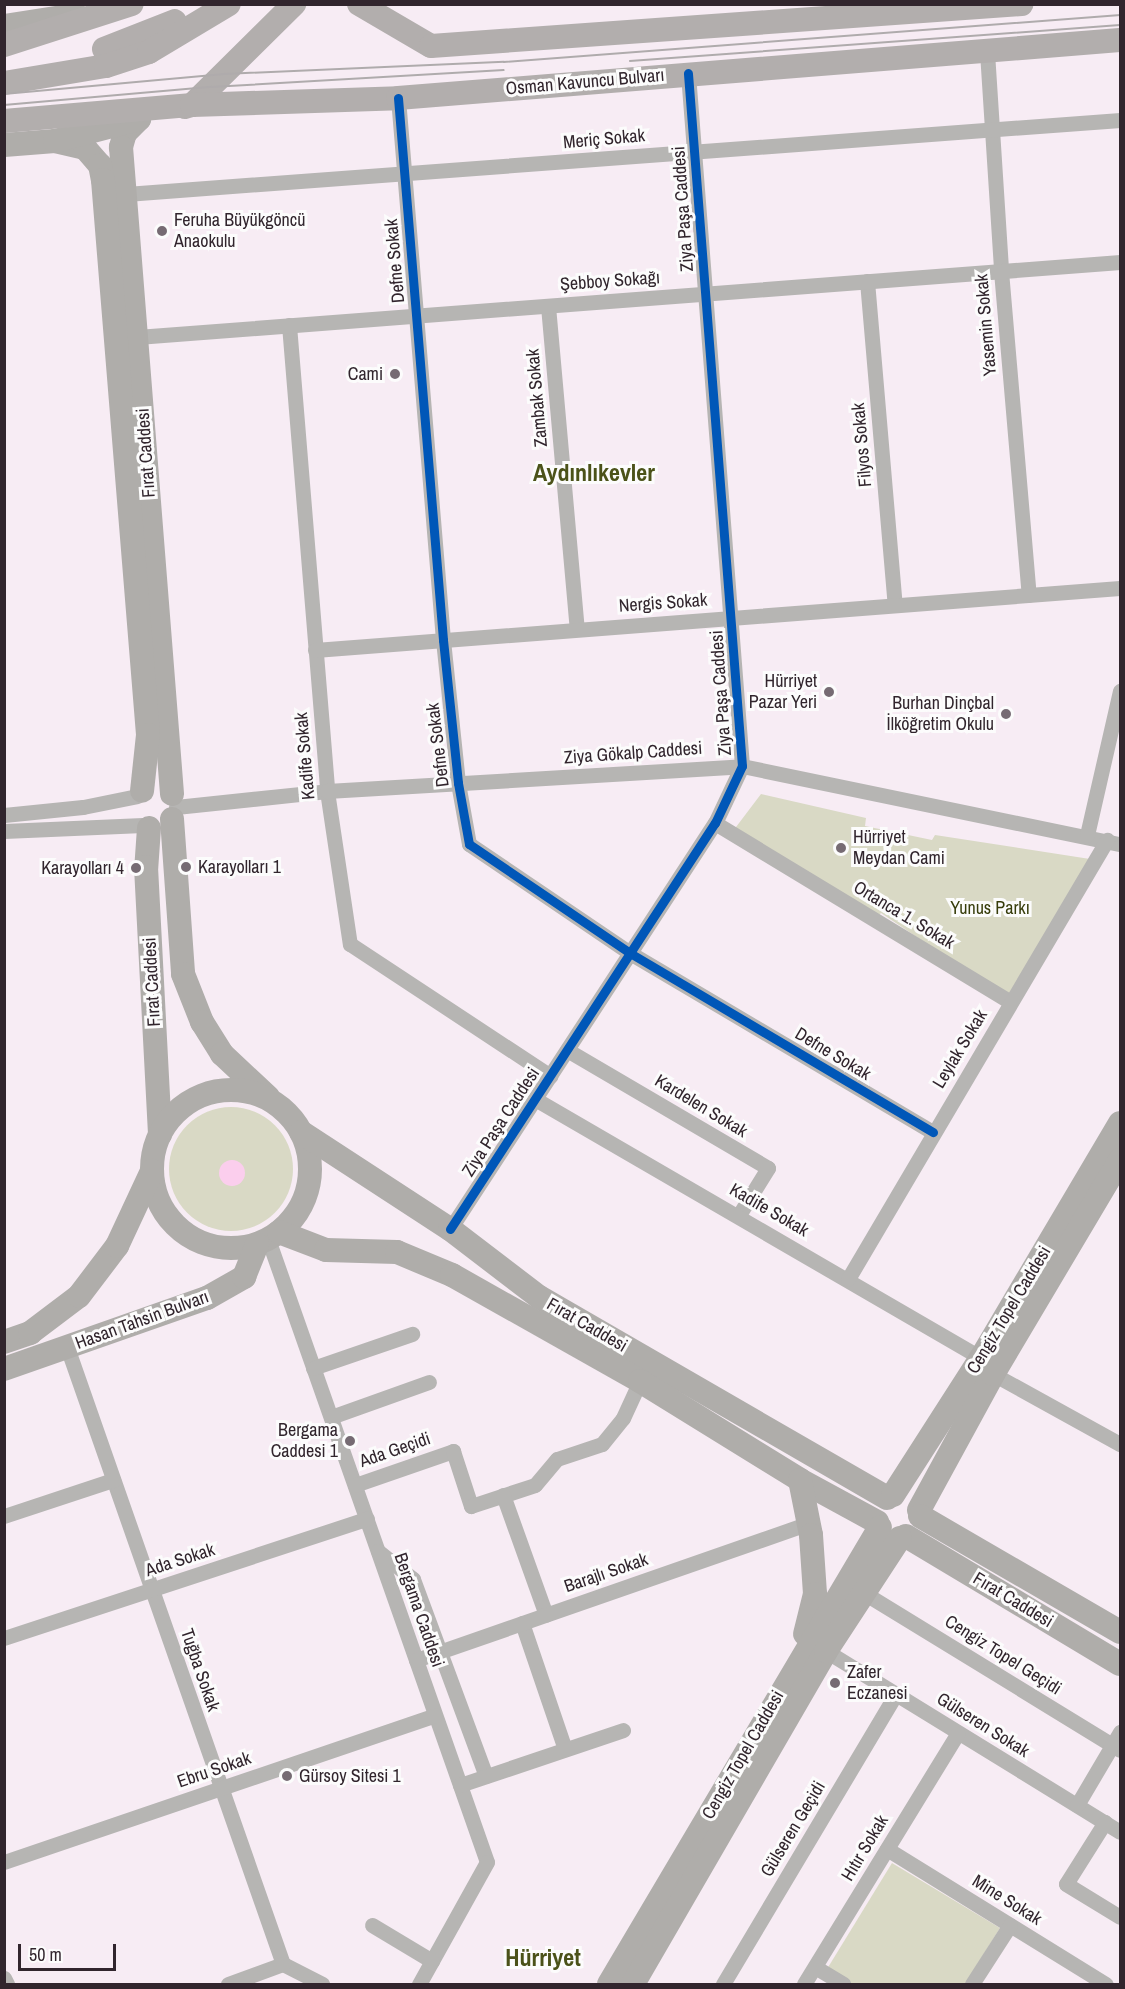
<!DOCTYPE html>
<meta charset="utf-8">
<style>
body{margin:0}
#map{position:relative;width:1125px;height:1989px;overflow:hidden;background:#f7ecf4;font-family:"Archivo Narrow",sans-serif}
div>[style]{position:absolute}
.green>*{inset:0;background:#d9d9c5}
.round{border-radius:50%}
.water>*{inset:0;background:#fbceed}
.minor>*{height:15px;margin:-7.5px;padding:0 7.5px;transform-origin:7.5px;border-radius:7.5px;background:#b6b5b3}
.primary>*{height:24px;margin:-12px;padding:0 12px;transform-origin:12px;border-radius:12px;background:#afadaa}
.primary>.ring{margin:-12px;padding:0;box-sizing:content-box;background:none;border:24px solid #afadaa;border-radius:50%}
.trunk>*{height:24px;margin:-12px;padding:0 12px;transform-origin:12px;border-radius:12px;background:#b2aead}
.tram>*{height:1.5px;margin:-0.75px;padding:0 0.75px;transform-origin:0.75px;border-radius:0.75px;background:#afabac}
.cycleway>*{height:9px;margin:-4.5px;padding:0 4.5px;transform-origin:4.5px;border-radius:4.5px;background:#0057b8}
.dots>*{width:16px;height:16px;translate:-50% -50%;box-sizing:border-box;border:3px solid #fcfcfc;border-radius:50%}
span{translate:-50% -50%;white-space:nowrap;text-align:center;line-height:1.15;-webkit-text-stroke:6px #fcfcfc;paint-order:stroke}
.street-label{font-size:18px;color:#31252d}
.poi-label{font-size:18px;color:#31252d}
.left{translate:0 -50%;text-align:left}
.right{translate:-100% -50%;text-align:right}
.park-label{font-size:18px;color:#373d0b}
.district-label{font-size:24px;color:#4b5219;font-weight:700}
.frame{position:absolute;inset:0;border:6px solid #31252d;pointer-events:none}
.scale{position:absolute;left:18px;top:1944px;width:98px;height:27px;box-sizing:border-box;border:3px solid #31252d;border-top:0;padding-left:8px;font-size:18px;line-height:21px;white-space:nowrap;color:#31252d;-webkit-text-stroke:4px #fcfcfc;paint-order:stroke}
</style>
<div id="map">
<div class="green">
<i style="clip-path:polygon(761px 794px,866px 818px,865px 826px,932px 840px,935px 835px,1090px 859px,1009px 999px,881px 913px,875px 919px,733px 831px)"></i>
<i class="round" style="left:169px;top:1107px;width:124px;height:124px"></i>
<i style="clip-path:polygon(892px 1863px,1000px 1928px,965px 1984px,852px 1984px,827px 1969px)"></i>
</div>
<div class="water">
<i class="round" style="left:219px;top:1160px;width:26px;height:26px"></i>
</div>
<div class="minor">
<i style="left:987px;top:52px;width:219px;rotate:86.3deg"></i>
<i style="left:1001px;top:271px;width:325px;rotate:85.1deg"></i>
<i style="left:398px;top:98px;width:544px;rotate:85.25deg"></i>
<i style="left:443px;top:640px;width:144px;rotate:84deg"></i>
<i style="left:458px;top:783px;width:62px;rotate:79.8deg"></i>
<i style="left:469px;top:844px;width:194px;rotate:34.1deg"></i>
<i style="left:630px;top:953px;width:352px;rotate:30.6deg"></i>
<i style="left:126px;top:194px;width:997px;rotate:-4.26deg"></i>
<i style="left:867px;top:281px;width:325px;rotate:85.1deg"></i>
<i style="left:548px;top:306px;width:324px;rotate:84.9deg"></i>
<i style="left:289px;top:325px;width:468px;rotate:85.3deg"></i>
<i style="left:327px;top:791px;width:155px;rotate:81.5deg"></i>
<i style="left:350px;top:944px;width:240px;rotate:33.4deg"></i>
<i style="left:137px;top:337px;width:986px;rotate:-4.36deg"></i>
<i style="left:315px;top:650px;width:807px;rotate:-4.4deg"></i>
<i style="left:176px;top:807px;width:152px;rotate:-6deg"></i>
<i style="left:327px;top:791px;width:416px;rotate:-3.4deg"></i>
<i style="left:742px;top:766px;width:386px;rotate:11.7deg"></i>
<i style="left:4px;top:815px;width:79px;rotate:-5.8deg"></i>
<i style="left:83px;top:807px;width:55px;rotate:-11.5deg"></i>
<i style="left:715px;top:823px;width:345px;rotate:31.2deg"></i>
<i style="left:4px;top:831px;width:139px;rotate:-2.5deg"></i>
<i style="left:1087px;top:835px;width:148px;rotate:-77.1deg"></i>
<i style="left:567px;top:1050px;width:233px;rotate:30.4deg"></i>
<i style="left:768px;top:1168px;width:55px;rotate:121.7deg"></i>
<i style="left:535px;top:1099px;width:516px;rotate:30.14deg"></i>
<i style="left:450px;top:1229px;width:485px;rotate:-56.9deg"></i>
<i style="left:715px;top:823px;width:63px;rotate:-64.7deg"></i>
<i style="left:742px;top:766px;width:695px;rotate:-94.46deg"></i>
<i style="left:268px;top:1239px;width:660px;rotate:70.63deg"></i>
<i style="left:487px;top:1862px;width:140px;rotate:119.1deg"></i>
<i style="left:848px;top:1279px;width:510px;rotate:-59.46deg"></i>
<i style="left:67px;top:1347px;width:654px;rotate:70.71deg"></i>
<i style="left:283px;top:1964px;width:44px;rotate:27.1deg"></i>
<i style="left:313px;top:1368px;width:105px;rotate:-19deg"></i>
<i style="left:993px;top:1374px;width:145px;rotate:28.9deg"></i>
<i style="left:331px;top:1417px;width:104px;rotate:-19.7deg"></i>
<i style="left:355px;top:1485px;width:104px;rotate:-19.1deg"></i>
<i style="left:453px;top:1451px;width:58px;rotate:71.9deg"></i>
<i style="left:471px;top:1506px;width:67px;rotate:-18.2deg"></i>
<i style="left:535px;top:1485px;width:34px;rotate:-50deg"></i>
<i style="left:557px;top:1459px;width:47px;rotate:-18.4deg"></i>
<i style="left:602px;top:1444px;width:33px;rotate:-51deg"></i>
<i style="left:623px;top:1418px;width:41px;rotate:-65.3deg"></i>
<i style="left:503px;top:1495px;width:127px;rotate:70.3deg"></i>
<i style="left:4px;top:1516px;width:115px;rotate:-18.3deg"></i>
<i style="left:378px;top:1551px;width:45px;rotate:38.7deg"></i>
<i style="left:413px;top:1579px;width:210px;rotate:69.7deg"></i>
<i style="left:864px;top:1593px;width:300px;rotate:31.5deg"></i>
<i style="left:522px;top:1623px;width:133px;rotate:71.2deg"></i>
<i style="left:4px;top:1638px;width:382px;rotate:-18.2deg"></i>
<i style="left:826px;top:1651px;width:345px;rotate:31.6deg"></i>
<i style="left:416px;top:1660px;width:416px;rotate:-19.2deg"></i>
<i style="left:460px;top:1785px;width:172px;rotate:-18.6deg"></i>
<i style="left:1077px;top:1805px;width:85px;rotate:-59.5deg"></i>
<i style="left:1105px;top:1822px;width:73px;rotate:122.2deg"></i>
<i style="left:1066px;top:1884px;width:63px;rotate:31.4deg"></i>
<i style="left:887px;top:1849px;width:257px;rotate:31.7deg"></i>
<i style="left:4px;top:1862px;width:455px;rotate:-18.8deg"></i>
<i style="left:372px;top:1925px;width:70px;rotate:31deg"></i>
<i style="left:815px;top:1967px;width:33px;rotate:31deg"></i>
<i style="left:4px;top:1978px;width:7px;rotate:63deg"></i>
<i style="left:228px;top:1984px;width:59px;rotate:-20deg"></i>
<i style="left:723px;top:1984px;width:338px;rotate:-59.2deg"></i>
<i style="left:804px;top:1984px;width:294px;rotate:-58.5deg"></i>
<i style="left:972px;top:1984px;width:70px;rotate:-57.2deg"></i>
</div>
<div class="primary">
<i style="left:4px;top:26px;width:73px;rotate:-8.7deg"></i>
<i style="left:139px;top:119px;width:20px;rotate:135deg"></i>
<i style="left:125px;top:133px;width:15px;rotate:106deg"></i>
<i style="left:121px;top:147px;width:649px;rotate:85.49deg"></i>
<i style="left:55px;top:141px;width:31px;rotate:13deg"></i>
<i style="left:85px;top:148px;width:23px;rotate:49deg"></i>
<i style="left:100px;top:165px;width:15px;rotate:79deg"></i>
<i style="left:103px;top:180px;width:557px;rotate:85.36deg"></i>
<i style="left:148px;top:735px;width:56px;rotate:96.1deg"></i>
<i style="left:4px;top:145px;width:51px;rotate:-4.5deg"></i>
<i style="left:55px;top:141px;width:87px;rotate:-14.7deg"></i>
<i style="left:172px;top:819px;width:155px;rotate:85.9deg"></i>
<i style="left:183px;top:974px;width:52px;rotate:68.4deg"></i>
<i style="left:202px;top:1022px;width:38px;rotate:58deg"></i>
<i style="left:222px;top:1054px;width:63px;rotate:43.1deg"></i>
<i style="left:149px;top:828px;width:39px;rotate:94deg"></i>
<i style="left:146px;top:867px;width:268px;rotate:87deg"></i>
<i class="ring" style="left:152px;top:1090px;width:134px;height:134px"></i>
<i style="left:301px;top:1132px;width:178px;rotate:33.1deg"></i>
<i style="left:450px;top:1229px;width:112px;rotate:37.4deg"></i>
<i style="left:539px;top:1297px;width:402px;rotate:30deg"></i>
<i style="left:279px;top:1232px;width:50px;rotate:21deg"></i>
<i style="left:326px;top:1250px;width:71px;rotate:1.6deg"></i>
<i style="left:397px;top:1252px;width:60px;rotate:22.7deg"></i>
<i style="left:452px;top:1275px;width:216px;rotate:29.4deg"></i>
<i style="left:640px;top:1381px;width:188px;rotate:31.7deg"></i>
<i style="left:800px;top:1480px;width:88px;rotate:28.6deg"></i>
<i style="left:4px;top:1342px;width:28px;rotate:-19deg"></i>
<i style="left:30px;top:1333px;width:61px;rotate:-37.1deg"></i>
<i style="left:79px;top:1296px;width:63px;rotate:-52.8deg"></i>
<i style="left:117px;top:1246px;width:83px;rotate:-65deg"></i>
<i style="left:4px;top:1369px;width:215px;rotate:-19.3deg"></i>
<i style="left:207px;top:1298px;width:43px;rotate:-29.6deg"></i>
<i style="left:244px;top:1277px;width:35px;rotate:-68deg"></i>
<i style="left:800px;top:1480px;width:56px;rotate:78.7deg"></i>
<i style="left:811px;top:1535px;width:59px;rotate:86.1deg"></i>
<i style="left:815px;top:1594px;width:41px;rotate:104deg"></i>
<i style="left:893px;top:1495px;width:163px;rotate:-57.3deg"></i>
<i style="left:981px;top:1358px;width:273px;rotate:-59.4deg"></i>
<i style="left:919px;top:1510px;width:155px;rotate:-61.4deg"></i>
<i style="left:993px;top:1374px;width:249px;rotate:-59.3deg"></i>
<i style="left:920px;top:1516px;width:231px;rotate:30.1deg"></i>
<i style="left:906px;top:1536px;width:249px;rotate:30.9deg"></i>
<i style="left:609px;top:1984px;width:531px;rotate:-59.33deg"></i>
<i style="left:633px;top:1984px;width:385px;rotate:-59.9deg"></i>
<i style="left:826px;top:1651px;width:135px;rotate:-56.8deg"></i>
</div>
<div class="trunk">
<i style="left:359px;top:4px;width:83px;rotate:30.3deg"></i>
<i style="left:431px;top:46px;width:592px;rotate:-4.06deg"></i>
<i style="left:4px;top:45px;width:134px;rotate:-17.8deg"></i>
<i style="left:104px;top:49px;width:76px;rotate:-21.5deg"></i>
<i style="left:4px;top:83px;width:103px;rotate:-9.5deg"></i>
<i style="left:106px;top:66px;width:45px;rotate:-18deg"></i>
<i style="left:149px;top:52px;width:93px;rotate:-31deg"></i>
<i style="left:185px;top:107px;width:7px;rotate:-16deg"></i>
<i style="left:192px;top:105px;width:144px;rotate:-44.7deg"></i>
<i style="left:4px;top:121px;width:189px;rotate:-4.9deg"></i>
<i style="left:192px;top:105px;width:206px;rotate:-1.9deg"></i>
<i style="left:398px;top:98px;width:724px;rotate:-4.59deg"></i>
</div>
<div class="tram">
<i style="left:630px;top:61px;width:491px;rotate:-4.2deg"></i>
<i style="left:4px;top:94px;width:221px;rotate:-5.2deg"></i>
<i style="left:224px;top:74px;width:280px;rotate:-2.5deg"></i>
<i style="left:504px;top:62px;width:618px;rotate:-4.36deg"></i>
<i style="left:4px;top:105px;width:208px;rotate:-5deg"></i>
<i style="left:211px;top:87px;width:293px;rotate:-3.3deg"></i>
</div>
<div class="cycleway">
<i style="left:398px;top:98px;width:544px;rotate:85.25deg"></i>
<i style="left:443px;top:640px;width:144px;rotate:84deg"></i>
<i style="left:458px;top:783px;width:62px;rotate:79.8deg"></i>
<i style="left:469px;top:844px;width:194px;rotate:34.1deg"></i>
<i style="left:630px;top:953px;width:352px;rotate:30.6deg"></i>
<i style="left:450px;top:1229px;width:485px;rotate:-56.9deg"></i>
<i style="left:715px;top:823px;width:63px;rotate:-64.7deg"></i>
<i style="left:742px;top:766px;width:695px;rotate:-94.46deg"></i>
</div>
<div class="dots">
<i style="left:162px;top:231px;background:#766b73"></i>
<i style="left:395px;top:374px;background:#766b73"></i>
<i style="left:829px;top:692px;background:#766b73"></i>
<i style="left:1006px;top:714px;background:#766b73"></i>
<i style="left:841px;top:848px;background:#766b73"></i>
<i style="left:186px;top:867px;background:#766b73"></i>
<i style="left:136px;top:868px;background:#766b73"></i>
<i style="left:350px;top:1441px;background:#766b73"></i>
<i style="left:835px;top:1683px;background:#766b73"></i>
<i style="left:287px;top:1776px;background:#766b73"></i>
</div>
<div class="street-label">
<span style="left:585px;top:82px;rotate:-5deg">Osman Kavuncu Bulvarı</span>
<span style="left:604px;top:139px;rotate:-5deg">Meriç Sokak</span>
<span style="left:683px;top:209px;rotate:-94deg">Ziya Paşa Caddesi</span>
<span style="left:395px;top:261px;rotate:-95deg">Defne Sokak</span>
<span style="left:610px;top:281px;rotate:-4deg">Şebboy Sokağı</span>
<span style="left:986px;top:325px;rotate:-95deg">Yasemin Sokak</span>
<span style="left:537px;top:398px;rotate:-95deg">Zambak Sokak</span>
<span style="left:862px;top:445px;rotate:-95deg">Filyos Sokak</span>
<span style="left:146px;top:453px;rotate:-94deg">Fırat Caddesi</span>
<span style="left:663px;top:603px;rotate:-4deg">Nergis Sokak</span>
<span style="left:721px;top:693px;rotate:-94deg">Ziya Paşa Caddesi</span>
<span style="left:438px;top:745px;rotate:-97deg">Defne Sokak</span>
<span style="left:633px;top:753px;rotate:-4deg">Ziya Gökalp Caddesi</span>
<span style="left:305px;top:756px;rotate:-95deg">Kadife Sokak</span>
<span style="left:904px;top:915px;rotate:31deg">Ortanca 1. Sokak</span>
<span style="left:152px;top:982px;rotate:-93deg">Fırat Caddesi</span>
<span style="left:960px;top:1049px;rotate:-59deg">Leylak Sokak</span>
<span style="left:833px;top:1054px;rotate:31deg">Defne Sokak</span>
<span style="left:701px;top:1106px;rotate:31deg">Kardelen Sokak</span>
<span style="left:501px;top:1122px;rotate:-57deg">Ziya Paşa Caddesi</span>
<span style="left:769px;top:1210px;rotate:30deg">Kadife Sokak</span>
<span style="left:1009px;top:1310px;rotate:-59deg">Cengiz Topel Caddesi</span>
<span style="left:142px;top:1320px;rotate:-20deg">Hasan Tahsin Bulvarı</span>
<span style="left:587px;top:1325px;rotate:30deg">Fırat Caddesi</span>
<span style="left:395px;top:1450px;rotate:-19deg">Ada Geçidi</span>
<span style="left:180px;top:1560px;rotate:-18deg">Ada Sokak</span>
<span style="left:606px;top:1573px;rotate:-19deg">Barajlı Sokak</span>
<span style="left:1013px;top:1600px;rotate:31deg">Fırat Caddesi</span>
<span style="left:419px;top:1610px;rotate:71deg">Bergama Caddesi</span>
<span style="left:1003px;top:1655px;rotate:32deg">Cengiz Topel Geçidi</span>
<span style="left:200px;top:1670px;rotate:71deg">Tuğba Sokak</span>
<span style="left:983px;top:1725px;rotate:32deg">Gülseren Sokak</span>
<span style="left:743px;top:1755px;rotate:-60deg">Cengiz Topel Caddesi</span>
<span style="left:214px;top:1770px;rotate:-19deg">Ebru Sokak</span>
<span style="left:793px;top:1829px;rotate:-59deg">Gülseren Geçidi</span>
<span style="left:865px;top:1848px;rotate:-59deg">Hıtır Sokak</span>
<span style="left:1007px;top:1900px;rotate:32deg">Mine Sokak</span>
</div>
<div class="poi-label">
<span class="left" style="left:174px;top:231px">Feruha Büyükgöncü<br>Anaokulu</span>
<span class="right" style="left:383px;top:374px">Cami</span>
<span class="right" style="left:817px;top:692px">Hürriyet<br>Pazar Yeri</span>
<span class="right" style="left:994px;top:714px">Burhan Dinçbal<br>İlköğretim Okulu</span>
<span class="left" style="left:853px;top:848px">Hürriyet<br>Meydan Cami</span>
<span class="left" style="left:198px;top:867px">Karayolları 1</span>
<span class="right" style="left:124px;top:868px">Karayolları 4</span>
<span class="right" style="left:338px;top:1441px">Bergama<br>Caddesi 1</span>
<span class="left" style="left:847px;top:1683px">Zafer<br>Eczanesi</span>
<span class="left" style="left:299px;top:1776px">Gürsoy Sitesi 1</span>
</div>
<div class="park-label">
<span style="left:990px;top:908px">Yunus Parkı</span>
</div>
<div class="district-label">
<span style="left:594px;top:473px">Aydınlıkevler</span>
<span style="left:543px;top:1958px">Hürriyet</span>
</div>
<div class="frame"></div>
<div class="scale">50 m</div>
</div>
